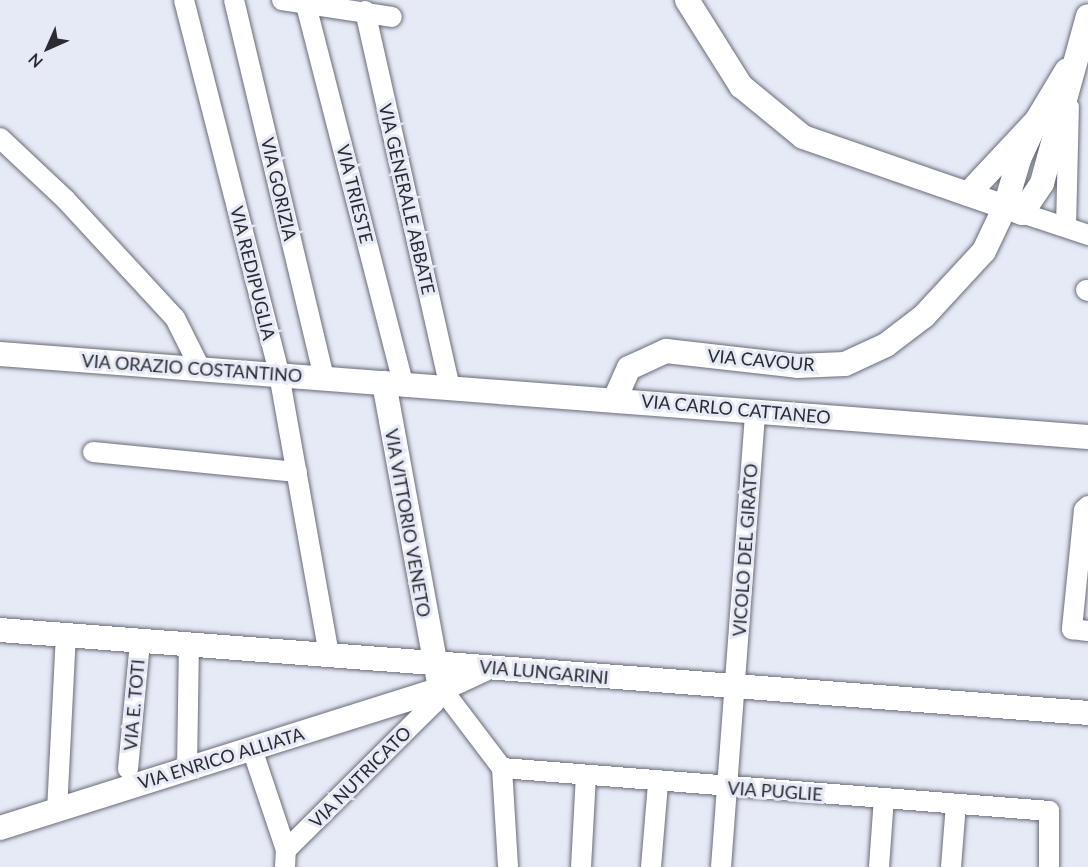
<!DOCTYPE html>
<style>
body{margin:0}
#map{position:relative;width:1088px;height:867px;overflow:hidden;background:#e6e9f6;font-family:Lato,sans-serif}
div>[style]{position:absolute}
.roads{filter:drop-shadow(0 0 2px #696c78) drop-shadow(0 0 2px #696c78)}
.minor>*{height:20px;margin:-10px;padding:0 10px;transform-origin:10px;border-radius:10px;background:#fff}
.tertiary>*{height:24px;margin:-12px;padding:0 12px;transform-origin:12px;border-radius:12px;background:#fff}
span{translate:-50% -50%;white-space:nowrap;text-align:center;line-height:1.15;-webkit-text-stroke:6px #e6e9f6;paint-order:stroke}
.street-label{font-size:18px;color:#2b2c31}
.north{position:absolute;left:18px;top:18px;width:60px;height:60px;-webkit-text-stroke:4px #e6e9f6;paint-order:stroke;rotate:225deg;font-size:16px;font-weight:700;line-height:24px;text-align:center;color:#2b2c31}
.north::after{content:'';display:block;margin:auto;width:21px;height:27px;background:#2b2c31;clip-path:polygon(50% 0,100% 100%,50% 72%,0 100%)}
</style>
<div id="map">
<div class="roads">
<div class="minor">
<i style="left:184px;top:0;width:386px;rotate:75.7deg"></i>
<i style="left:279px;top:374px;width:285px;rotate:79.9deg"></i>
<i style="left:234px;top:0;width:388px;rotate:76.6deg"></i>
<i style="left:282px;top:0;width:111px;rotate:8.8deg"></i>
<i style="left:306px;top:5px;width:391px;rotate:75.6deg"></i>
<i style="left:365px;top:11px;width:386px;rotate:77.3deg"></i>
<i style="left:0;top:138px;width:89px;rotate:43.2deg"></i>
<i style="left:65px;top:199px;width:162px;rotate:47.3deg"></i>
<i style="left:175px;top:318px;width:56px;rotate:63.4deg"></i>
<i style="left:1022px;top:213px;width:70px;rotate:18.4deg"></i>
<i style="left:1066px;top:227px;width:120px;rotate:-88.6deg"></i>
<i style="left:1086px;top:290px;width:2px;rotate:27deg"></i>
<i style="left:93px;top:452px;width:205px;rotate:5.6deg"></i>
<i style="left:1088px;top:506px;width:6px;rotate:135deg"></i>
<i style="left:1084px;top:510px;width:120px;rotate:95.8deg"></i>
<i style="left:1072px;top:629px;width:16px;rotate:7deg"></i>
<i style="left:252px;top:749px;width:107px;rotate:71.4deg"></i>
<i style="left:502px;top:768px;width:549px;rotate:4.49deg"></i>
<i style="left:1049px;top:811px;width:56px;rotate:90deg"></i>
<i style="left:128px;top:769px;width:129px;rotate:-84.6deg"></i>
<i style="left:187px;top:769px;width:125px;rotate:-89.1deg"></i>
<i style="left:57px;top:811px;width:176px;rotate:-87.1deg"></i>
<i style="left:285px;top:867px;width:17px;rotate:-87deg"></i>
<i style="left:286px;top:850px;width:209px;rotate:-44.8deg"></i>
<i style="left:434px;top:703px;width:16px;rotate:-60deg"></i>
<i style="left:442px;top:689px;width:99px;rotate:52.8deg"></i>
<i style="left:502px;top:768px;width:99px;rotate:86.5deg"></i>
<i style="left:581px;top:867px;width:91px;rotate:-86.9deg"></i>
<i style="left:651px;top:867px;width:84px;rotate:-85.2deg"></i>
<i style="left:721px;top:867px;width:457px;rotate:-85.7deg"></i>
<i style="left:879px;top:867px;width:69px;rotate:-85.9deg"></i>
<i style="left:951px;top:867px;width:63px;rotate:-85.5deg"></i>
</div>
<div class="tertiary">
<i style="left:687px;top:0;width:102px;rotate:57.9deg"></i>
<i style="left:741px;top:86px;width:80px;rotate:39.4deg"></i>
<i style="left:803px;top:137px;width:232px;rotate:19.1deg"></i>
<i style="left:1022px;top:213px;width:36px;rotate:-56deg"></i>
<i style="left:1042px;top:183px;width:173px;rotate:-74.6deg"></i>
<i style="left:968px;top:194px;width:101px;rotate:-47deg"></i>
<i style="left:1037px;top:120px;width:58px;rotate:-59deg"></i>
<i style="left:0;top:354px;width:1091px;rotate:4.36deg"></i>
<i style="left:384px;top:383px;width:300px;rotate:79.6deg"></i>
<i style="left:615px;top:399px;width:34px;rotate:-66deg"></i>
<i style="left:629px;top:368px;width:41px;rotate:-24.7deg"></i>
<i style="left:666px;top:351px;width:132px;rotate:6.5deg"></i>
<i style="left:797px;top:366px;width:48px;rotate:-2.4deg"></i>
<i style="left:845px;top:364px;width:45px;rotate:-24.9deg"></i>
<i style="left:886px;top:345px;width:48px;rotate:-37.3deg"></i>
<i style="left:924px;top:316px;width:88px;rotate:-47.3deg"></i>
<i style="left:984px;top:251px;width:49px;rotate:-64.5deg"></i>
<i style="left:1005px;top:207px;width:50px;rotate:-73.7deg"></i>
<i style="left:1019px;top:159px;width:43px;rotate:-65.2deg"></i>
<i style="left:0;top:630px;width:1091px;rotate:4.36deg"></i>
<i style="left:0;top:828px;width:463px;rotate:-17.5deg"></i>
<i style="left:442px;top:689px;width:47px;rotate:-24.9deg"></i>
</div>
</div>
<div class="street-label">
<span style="left:279px;top:189px;rotate:77deg">VIA GORIZIA</span>
<span style="left:355px;top:194px;rotate:76deg">VIA TRIESTE</span>
<span style="left:407px;top:199px;rotate:77deg">VIA GENERALE ABBATE</span>
<span style="left:253px;top:273px;rotate:76deg">VIA REDIPUGLIA</span>
<span style="left:761px;top:360px;rotate:5deg">VIA CAVOUR</span>
<span style="left:192px;top:368px;rotate:4deg">VIA ORAZIO COSTANTINO</span>
<span style="left:736px;top:409px;rotate:5deg">VIA CARLO CATTANEO</span>
<span style="left:408px;top:523px;rotate:80deg">VIA VITTORIO VENETO</span>
<span style="left:745px;top:550px;rotate:-86deg">VICOLO DEL GIRATO</span>
<span style="left:544px;top:672px;rotate:5deg">VIA LUNGARINI</span>
<span style="left:134px;top:705px;rotate:-85deg">VIA E. TOTI</span>
<span style="left:221px;top:758px;rotate:-17deg">VIA ENRICO ALLIATA</span>
<span style="left:360px;top:777px;rotate:-45deg">VIA NUTRICATO</span>
<span style="left:775px;top:791px;rotate:4deg">VIA PUGLIE</span>
</div>
<div class="north">N</div>
</div>
